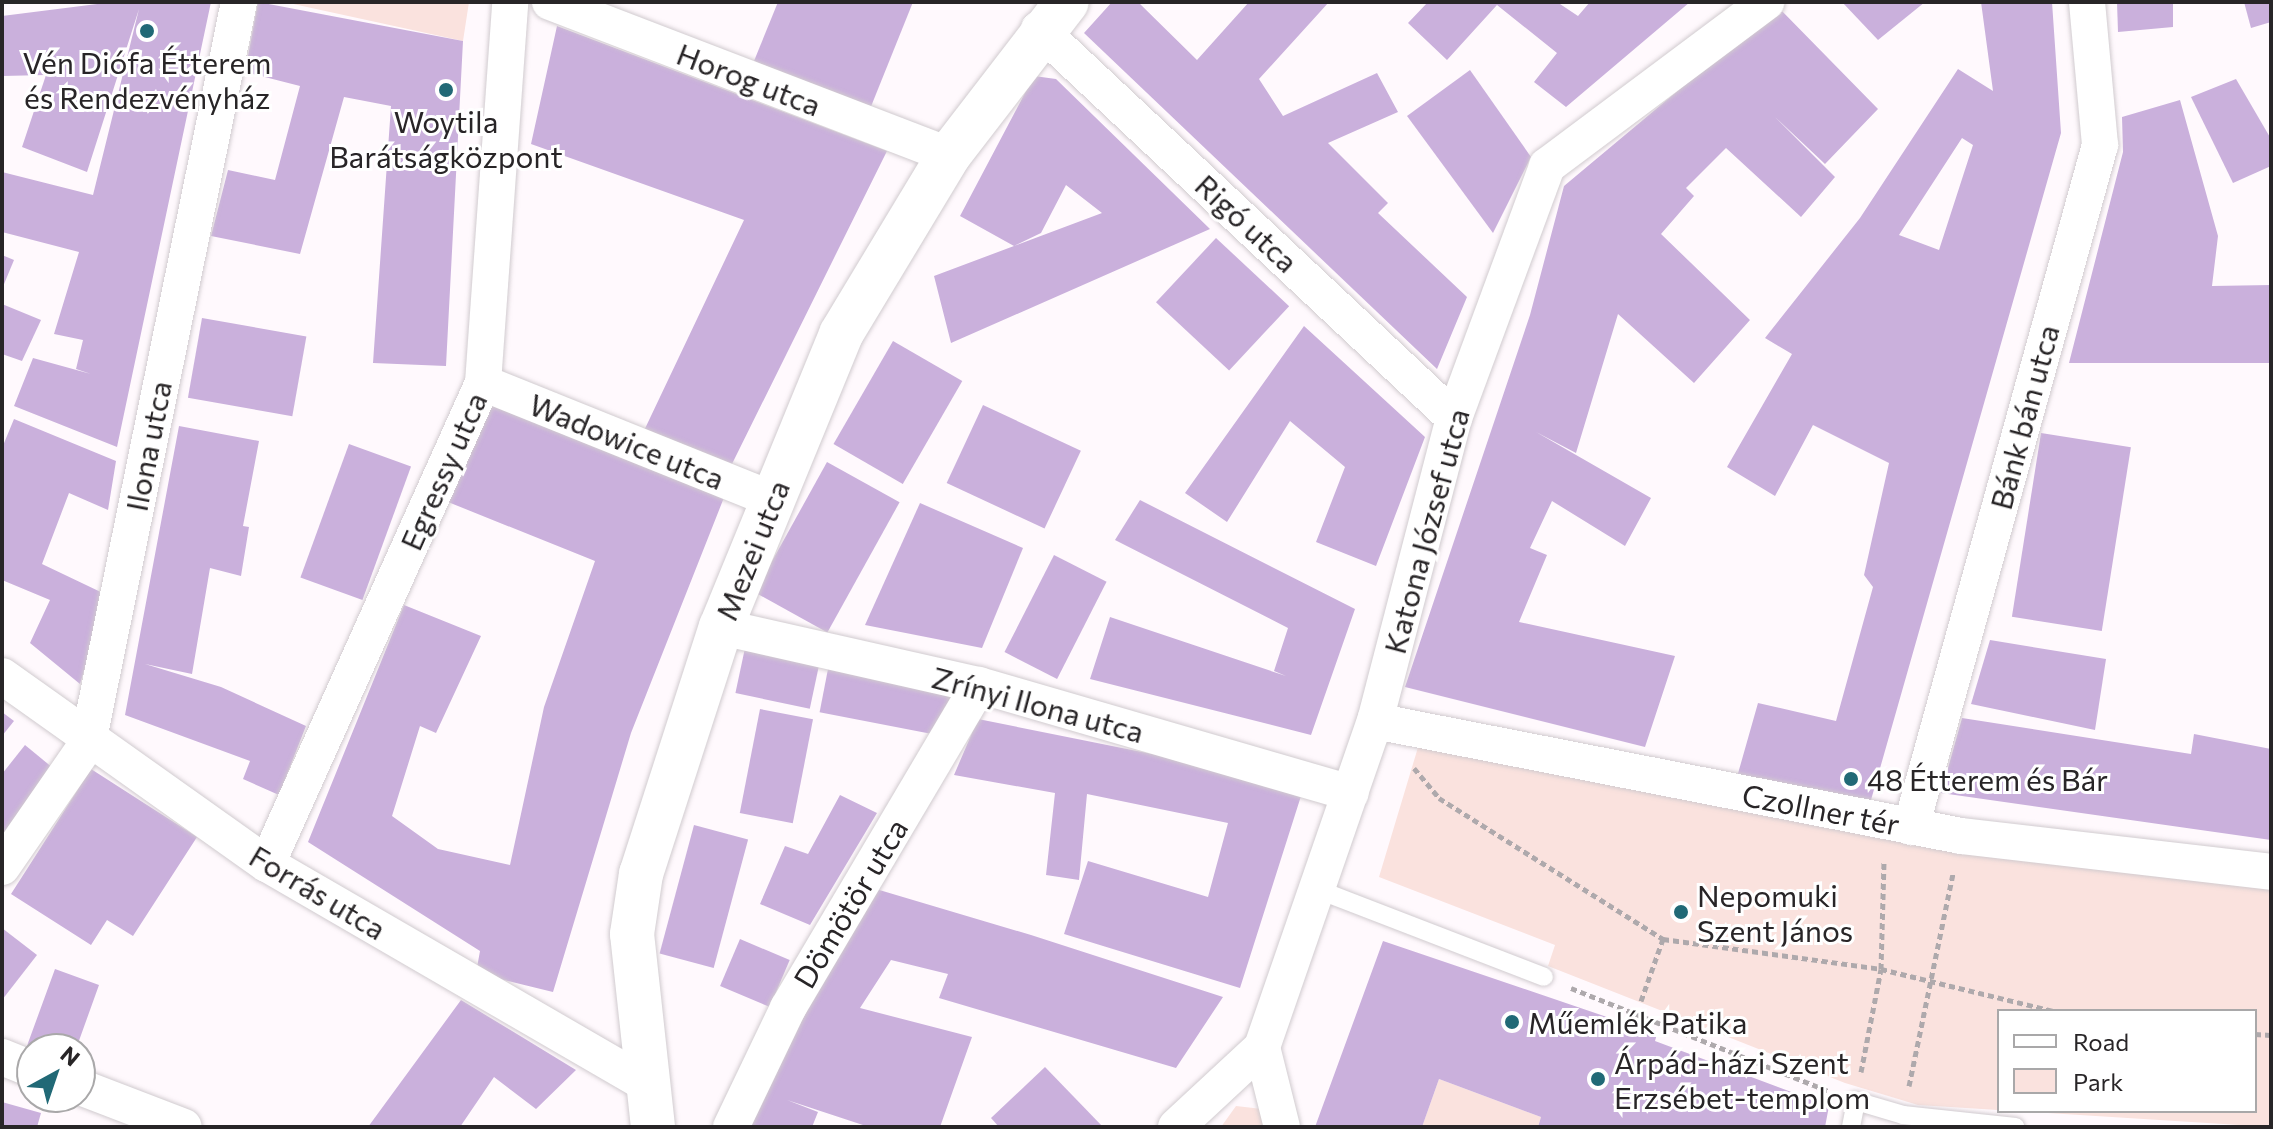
<!DOCTYPE html>
<meta charset="utf-8">
<style>
body{margin:0}
#map{position:relative;width:2273px;height:1129px;overflow:hidden;background:#fff9fd;font-family:Commissioner,sans-serif}
div>[style]{position:absolute}
.green>*{inset:0;background:#fae2de}
.building>*{inset:0;background:#cab0dc;transform-origin:0 0}
.path>*{height:5px;margin-top:-2.5px;transform-origin:0;background:repeating-linear-gradient(90deg,#aea9ac 0 6px,transparent 0 10px)}
.roads{filter:drop-shadow(0 0 2px #d1cbcf) drop-shadow(0 0 2px #d1cbcf)}
.lane>*{height:18px;margin:-9px;padding:0 9px;transform-origin:9px;border-radius:9px;background:#fff}
.street>*{height:36px;margin:-18px;padding:0 18px;transform-origin:18px;border-radius:18px;background:#fff}
.secondary>*{height:44px;margin:-22px;padding:0 22px;transform-origin:22px;border-radius:22px;background:#fff}
.dots>*{width:22px;height:22px;translate:-50% -50%;box-sizing:border-box;border:4px solid #fff;border-radius:50%}
span{translate:-50% -50%;white-space:nowrap;text-align:center;line-height:1.15;-webkit-text-stroke:6px #fff;paint-order:stroke}
.poi-label{font-size:30px;color:#282527}
.left{translate:0 -50%;text-align:left}
.street-label{font-size:30px;color:#282527}
.frame{position:absolute;inset:0;border:4px solid #282527;pointer-events:none}
.legend{position:absolute;left:1997px;top:1009px;width:260px;height:104px;box-sizing:border-box;background:#fff;border:2px solid #a9a8a9;margin:0;padding:10px 14px;list-style:none;font-size:24px;color:#282527}
.legend li{display:flex;align-items:center;gap:16px;height:40px}
.legend b{width:40px;border:2px solid #a9a8a9}
.north{position:absolute;left:16px;top:1033px;width:80px;height:80px;box-sizing:border-box;background:#fff;border:2px solid #a9a8a9;border-radius:50%;rotate:40deg;font-size:22px;font-weight:700;line-height:32px;text-align:center;color:#282527}
.north::after{content:'';display:block;margin:auto;width:28px;height:36px;background:#216976;clip-path:polygon(50% 0,100% 100%,50% 72%,0 100%)}
</style>
<div id="map">
<div class="green">
<i style="clip-path:polygon(284px 2px,469px 2px,463px 41px)"></i>
<i style="clip-path:polygon(evenodd,1419px 744px,2271px 887px,2271px 1127px,1918px 1105px,1845px 1083px,1548px 966px,1555px 945px,1379px 877px,1419px 744px,1999px 1011px,2255px 1011px,2255px 1111px,1999px 1111px,1999px 1011px)"></i>
<i style="clip-path:polygon(1439px 1079px,1541px 1117px,1538px 1127px,1422px 1127px)"></i>
<i style="clip-path:polygon(1236px 1106px,1262px 1109px,1266px 1127px,1221px 1127px)"></i>
</div>
<div class="building">
<i style="clip-path:polygon(113px 2px,211px 2px,117px 447px,14px 406px,33px 358px,91px 374px,76px 369px,83px 340px,54px 334px,79px 252px,2px 232px,2px 172px,93px 195px,139px 9px,87px 172px,22px 147px,46px 75px,2px 76px,2px 16px)"></i>
<i style="clip-path:polygon(258px 2px,463px 41px,446px 366px,373px 363px,391px 106px,344px 97px,300px 254px,211px 236px,228px 170px,275px 180px,300px 86px,245px 72px)"></i>
<i style="clip-path:polygon(778px 2px,913px 2px,870px 109px,754px 61px)"></i>
<i style="clip-path:polygon(1112px 2px,1138px 2px,1197px 60px,1249px 2px,1329px 2px,1259px 79px,1283px 116px,1377px 73px,1398px 112px,1328px 143px,1388px 203px,1378px 213px,1467px 297px,1437px 369px,1084px 33px)"></i>
<i style="clip-path:polygon(1428px 2px,1557px 2px,1578px 16px,1590px 2px,1690px 2px,1566px 107px,1534px 82px,1557px 53px,1497px 5px,1447px 60px,1408px 23px)"></i>
<i style="clip-path:polygon(1842px 2px,1925px 2px,1878px 40px)"></i>
<i style="clip-path:polygon(evenodd,1981px 2px,2052px 2px,2061px 133px,1869px 807px,1737px 777px,1758px 703px,1836px 721px,1873px 587px,1864px 575px,1889px 463px,1813px 425px,1775px 496px,1727px 467px,1792px 354px,1765px 338px,1860px 218px,1958px 69px,1993px 91px,1981px 2px,1962px 138px,1973px 145px,1939px 250px,1899px 235px,1962px 138px)"></i>
<i style="clip-path:polygon(2117px 2px,2173px 2px,2173px 27px,2118px 32px)"></i>
<i style="clip-path:polygon(2244px 2px,2271px 2px,2271px 22px,2251px 28px)"></i>
<i style="clip-path:polygon(1778px 7px,1878px 109px,1825px 164px,1775px 117px,1835px 177px,1801px 217px,1726px 148px,1686px 188px,1694px 196px,1661px 234px,1750px 320px,1694px 383px,1618px 314px,1576px 453px,1536px 432px,1651px 498px,1625px 546px,1552px 501px,1530px 548px,1547px 555px,1519px 622px,1675px 656px,1645px 747px,1405px 687px,1530px 315px,1564px 186px)"></i>
<i style="clip-path:polygon(557px 26px,887px 151px,730px 468px,641px 437px,744px 220px,531px 144px)"></i>
<i style="clip-path:polygon(1470px 70px,1531px 157px,1493px 233px,1407px 116px)"></i>
<i style="clip-path:polygon(1034px 76px,1056px 79px,1210px 229px,951px 343px,934px 276px,1102px 213px,1066px 185px,1041px 233px,1014px 246px,960px 216px)"></i>
<i style="clip-path:polygon(2236px 79px,2271px 139px,2271px 166px,2233px 183px,2191px 97px)"></i>
<i style="clip-path:polygon(2180px 100px,2218px 236px,2212px 286px,2271px 285px,2271px 363px,2069px 363px,2123px 152px,2122px 117px)"></i>
<i style="left:1216px;top:238px;width:100px;height:88px;rotate:43deg"></i>
<i style="clip-path:polygon(2px 255px,14px 260px,2px 289px)"></i>
<i style="clip-path:polygon(2px 304px,41px 320px,22px 361px,2px 354px)"></i>
<i style="left:202px;top:318px;width:106px;height:81px;rotate:10deg"></i>
<i style="clip-path:polygon(1304px 326px,1425px 437px,1376px 566px,1316px 542px,1345px 467px,1290px 421px,1227px 522px,1185px 493px)"></i>
<i style="left:893px;top:341px;width:80px;height:119px;rotate:30deg"></i>
<i style="clip-path:polygon(489px 404px,725px 495px,631px 733px,553px 992px,476px 973px,480px 951px,308px 842px,404px 605px,481px 636px,436px 733px,420px 726px,392px 816px,438px 849px,510px 865px,544px 707px,595px 561px,448px 502px)"></i>
<i style="left:983px;top:405px;width:108px;height:86px;rotate:25deg"></i>
<i style="clip-path:polygon(14px 419px,116px 461px,108px 510px,69px 493px,42px 564px,107px 595px,80px 684px,30px 643px,50px 600px,2px 580px,2px 448px)"></i>
<i style="clip-path:polygon(179px 426px,259px 441px,243px 526px,249px 527px,241px 576px,210px 568px,192px 674px,145px 664px,221px 687px,306px 726px,279px 795px,243px 779px,250px 761px,125px 715px)"></i>
<i style="left:2041px;top:433px;width:91px;height:186px;rotate:9deg"></i>
<i style="left:349px;top:444px;width:66px;height:142px;rotate:20deg"></i>
<i style="left:827px;top:462px;width:83px;height:149px;rotate:29deg"></i>
<i style="clip-path:polygon(1140px 500px,1355px 609px,1311px 735px,1090px 679px,1110px 617px,1286px 676px,1274px 671px,1288px 628px,1115px 540px)"></i>
<i style="clip-path:polygon(920px 503px,1023px 548px,982px 648px,865px 625px)"></i>
<i style="left:1054px;top:555px;width:59px;height:109px;rotate:27deg"></i>
<i style="clip-path:polygon(1990px 640px,2106px 659px,2095px 730px,1971px 704px)"></i>
<i style="left:745px;top:648px;width:76px;height:46px;rotate:12deg"></i>
<i style="left:828px;top:669px;width:125px;height:44px;rotate:11deg"></i>
<i style="left:760px;top:709px;width:54px;height:106px;rotate:11deg"></i>
<i style="clip-path:polygon(2px 712px,14px 721px,2px 736px)"></i>
<i style="clip-path:polygon(1962px 718px,2191px 754px,2194px 734px,2271px 749px,2271px 840px,1941px 793px)"></i>
<i style="clip-path:polygon(978px 719px,1177px 759px,1301px 796px,1240px 988px,1064px 934px,1088px 861px,1208px 897px,1228px 823px,1087px 794px,1079px 880px,1046px 875px,1055px 793px,954px 775px)"></i>
<i style="clip-path:polygon(25px 745px,59px 773px,2px 842px,2px 774px)"></i>
<i style="clip-path:polygon(91px 769px,197px 837px,133px 936px,107px 920px,91px 945px,11px 894px)"></i>
<i style="clip-path:polygon(840px 795px,877px 813px,810px 925px,760px 904px,785px 846px,808px 854px)"></i>
<i style="left:694px;top:825px;width:56px;height:133px;rotate:15deg"></i>
<i style="clip-path:polygon(876px 889px,1031px 935px,1223px 997px,1176px 1068px,939px 998px,948px 974px,891px 960px,860px 1008px,972px 1037px,940px 1127px,869px 1127px,787px 1100px,818px 1112px,812px 1127px,751px 1127px,781px 1052px)"></i>
<i style="clip-path:polygon(2px 928px,37px 955px,2px 1000px)"></i>
<i style="left:740px;top:939px;width:54px;height:51px;rotate:23deg"></i>
<i style="clip-path:polygon(1383px 941px,1657px 1034px,1655px 1041px,1829px 1106px,1825px 1127px,1538px 1127px,1541px 1117px,1439px 1079px,1422px 1127px,1315px 1127px)"></i>
<i style="clip-path:polygon(55px 969px,99px 985px,76px 1049px,32px 1049px,32px 1057px,24px 1054px)"></i>
<i style="clip-path:polygon(461px 1000px,576px 1070px,536px 1109px,494px 1077px,460px 1127px,368px 1127px)"></i>
<i style="clip-path:polygon(1045px 1067px,1103px 1127px,999px 1127px,991px 1118px)"></i>
<i style="clip-path:polygon(2px 1102px,41px 1113px,37px 1127px,2px 1127px)"></i>
</div>
<div class="path">
<i style="left:1414px;top:768px;width:39px;rotate:50deg"></i>
<i style="left:1439px;top:798px;width:265px;rotate:32.2deg"></i>
<i style="left:1663px;top:939px;width:220px;rotate:7.8deg"></i>
<i style="left:1881px;top:969px;width:177px;rotate:13.7deg"></i>
<i style="left:1571px;top:988px;width:278px;rotate:21.8deg"></i>
<i style="left:1641px;top:1001px;width:66px;rotate:-70.5deg"></i>
<i style="left:2255px;top:1034px;width:16px;rotate:4deg"></i>
<i style="left:1861px;top:1072px;width:105px;rotate:-79deg"></i>
<i style="left:1881px;top:969px;width:109px;rotate:-88.4deg"></i>
<i style="left:1909px;top:1086px;width:217px;rotate:-78.3deg"></i>
</div>
<div class="roads">
<div class="lane">
<i style="left:1319px;top:890px;width:241px;rotate:21.1deg"></i>
<i style="left:1851px;top:1127px;width:26px;rotate:-79deg"></i>
<i style="left:1856px;top:1101px;width:49px;rotate:16.6deg"></i>
<i style="left:1903px;top:1115px;width:113px;rotate:6.1deg"></i>
</div>
<div class="street">
<i style="left:550px;top:2px;width:427px;rotate:21deg"></i>
<i style="left:1039px;top:29px;width:569px;rotate:43.15deg"></i>
<i style="left:483px;top:383px;width:310px;rotate:21.9deg"></i>
<i style="left:721px;top:627px;width:264px;rotate:12.7deg"></i>
<i style="left:979px;top:685px;width:387px;rotate:16.2deg"></i>
<i style="left:2px;top:676px;width:325px;rotate:35.4deg"></i>
<i style="left:267px;top:864px;width:440px;rotate:30.1deg"></i>
<i style="left:1375px;top:721px;width:597px;rotate:11.1deg"></i>
<i style="left:1961px;top:836px;width:312px;rotate:6.6deg"></i>
<i style="left:1911px;top:827px;width:708px;rotate:-74.51deg"></i>
<i style="left:2100px;top:145px;width:144px;rotate:-95.2deg"></i>
<i style="left:267px;top:864px;width:527px;rotate:-65.82deg"></i>
<i style="left:483px;top:383px;width:382px;rotate:-85.9deg"></i>
<i style="left:2px;top:867px;width:151px;rotate:-55.3deg"></i>
<i style="left:88px;top:743px;width:756px;rotate:-78.48deg"></i>
<i style="left:1262px;top:1047px;width:82px;rotate:76deg"></i>
<i style="left:2px;top:1057px;width:32px;rotate:22deg"></i>
<i style="left:80px;top:1087px;width:111px;rotate:21deg"></i>
<i style="left:731px;top:1127px;width:132px;rotate:-64.4deg"></i>
<i style="left:788px;top:1008px;width:375px;rotate:-59.4deg"></i>
<i style="left:1176px;top:1127px;width:117px;rotate:-42.9deg"></i>
<i style="left:1262px;top:1047px;width:345px;rotate:-70.9deg"></i>
<i style="left:1375px;top:721px;width:313px;rotate:-75.4deg"></i>
<i style="left:1454px;top:418px;width:269px;rotate:-69.7deg"></i>
<i style="left:1547px;top:166px;width:274px;rotate:-36.8deg"></i>
</div>
<div class="secondary">
<i style="left:653px;top:1127px;width:194px;rotate:-96.2deg"></i>
<i style="left:632px;top:934px;width:61px;rotate:-81.5deg"></i>
<i style="left:641px;top:874px;width:260px;rotate:-72.1deg"></i>
<i style="left:721px;top:627px;width:317px;rotate:-67.7deg"></i>
<i style="left:841px;top:334px;width:209px;rotate:-58.9deg"></i>
<i style="left:949px;top:155px;width:193px;rotate:-52.4deg"></i>
</div>
</div>
<div class="dots">
<i style="left:147px;top:31px;background:#216976"></i>
<i style="left:446px;top:90px;background:#216976"></i>
<i style="left:1851px;top:779px;background:#216976"></i>
<i style="left:1681px;top:912px;background:#216976"></i>
<i style="left:1512px;top:1022px;background:#216976"></i>
<i style="left:1598px;top:1079px;background:#216976"></i>
</div>
<div class="poi-label">
<span style="left:147px;top:79px">Vén Diófa Étterem<br>és Rendezvényház</span>
<span style="left:446px;top:138px">Woytila<br>Barátságközpont</span>
<span class="left" style="left:1867px;top:779px">48 Étterem és Bár</span>
<span class="left" style="left:1697px;top:912px">Nepomuki<br>Szent János</span>
<span class="left" style="left:1528px;top:1022px">Műemlék Patika</span>
<span class="left" style="left:1614px;top:1079px">Árpád-házi Szent<br>Erzsébet-templom</span>
</div>
<div class="street-label">
<span style="left:749px;top:79px;rotate:21deg">Horog utca</span>
<span style="left:1247px;top:223px;rotate:43deg">Rigó utca</span>
<span style="left:2024px;top:417px;rotate:-75deg">Bánk bán utca</span>
<span style="left:627px;top:441px;rotate:22deg">Wadowice utca</span>
<span style="left:148px;top:446px;rotate:-79deg">Ilona utca</span>
<span style="left:443px;top:471px;rotate:-66deg">Egressy utca</span>
<span style="left:1426px;top:531px;rotate:-75deg">Katona József utca</span>
<span style="left:752px;top:550px;rotate:-68deg">Mezei utca</span>
<span style="left:1038px;top:704px;rotate:15deg">Zrínyi Ilona utca</span>
<span style="left:1821px;top:809px;rotate:11deg">Czollner tér</span>
<span style="left:318px;top:892px;rotate:31deg">Forrás utca</span>
<span style="left:850px;top:903px;rotate:-59deg">Dömötör utca</span>
</div>
<div class="frame"></div>
<ul class="legend">
<li><b style="height:10px;background:#fff"></b>Road</li>
<li><b style="height:22px;background:#fae2de"></b>Park</li>
</ul>
<div class="north">N</div>
</div>
